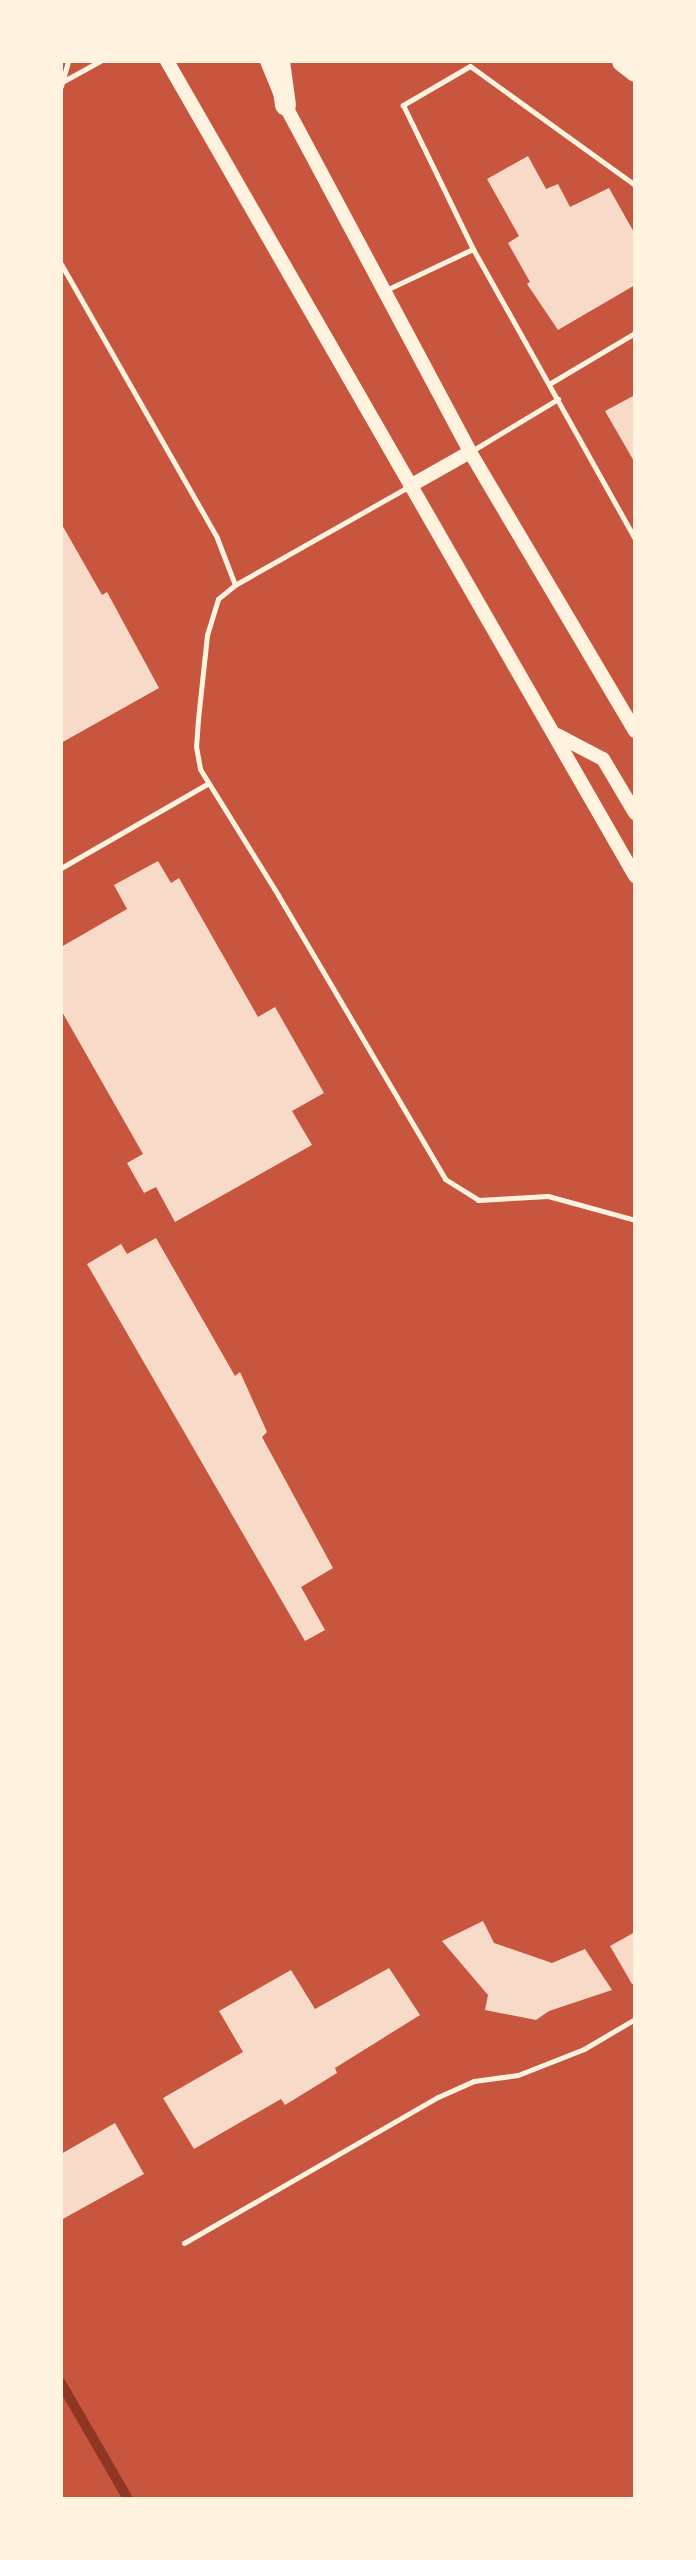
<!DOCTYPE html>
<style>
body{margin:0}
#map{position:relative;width:696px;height:2560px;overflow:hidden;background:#c8553d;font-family:Montserrat,sans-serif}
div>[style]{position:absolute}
.stream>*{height:10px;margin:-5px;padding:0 5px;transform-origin:5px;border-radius:5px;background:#8f3625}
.building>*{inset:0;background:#f7dbc8}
.service>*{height:5px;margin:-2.5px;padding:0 2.5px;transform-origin:2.5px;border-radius:2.5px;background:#fff3e0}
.secondary>*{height:14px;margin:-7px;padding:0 7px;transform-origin:7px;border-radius:7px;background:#fff3e0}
.motorway>*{height:21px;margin:-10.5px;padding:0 10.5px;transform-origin:10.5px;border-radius:10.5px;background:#fff3e0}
span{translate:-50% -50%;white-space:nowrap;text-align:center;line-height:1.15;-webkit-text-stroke:5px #fff3e0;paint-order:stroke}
.frame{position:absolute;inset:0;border:63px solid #fff3e0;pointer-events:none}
</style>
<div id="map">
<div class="stream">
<i style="left:61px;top:2383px;width:134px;rotate:60deg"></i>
</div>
<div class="building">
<i style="clip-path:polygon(528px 156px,546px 189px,558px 184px,570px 207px,609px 188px,635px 234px,635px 285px,558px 330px,527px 284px,530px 282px,508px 243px,519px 236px,487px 179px)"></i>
<i style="clip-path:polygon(635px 395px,635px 463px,605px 411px)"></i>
<i style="clip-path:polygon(61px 523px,102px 595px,107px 592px,159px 688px,61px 743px)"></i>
<i style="clip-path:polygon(158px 861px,171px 883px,179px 878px,258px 1017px,275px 1007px,324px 1093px,292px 1111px,312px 1145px,175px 1222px,156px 1187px,144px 1193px,127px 1163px,143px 1154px,61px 1010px,61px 947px,127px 909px,114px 885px)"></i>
<i style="clip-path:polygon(156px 1238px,235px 1376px,240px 1372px,267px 1432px,262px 1437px,333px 1568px,301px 1587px,325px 1630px,305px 1641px,87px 1264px,121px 1244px,127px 1254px)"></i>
<i style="clip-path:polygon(483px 1921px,494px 1943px,552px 1963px,585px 1949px,612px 1990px,549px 2011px,536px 2020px,485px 2010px,488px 1995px,442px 1941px)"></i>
<i style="clip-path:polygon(635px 1932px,635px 1983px,632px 1984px,610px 1946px)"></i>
<i style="clip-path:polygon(389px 1968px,420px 2015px,335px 2068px,337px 2073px,285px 2105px,281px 2099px,194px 2149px,163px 2098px,243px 2052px,219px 2011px,291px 1970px,315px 2009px)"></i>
<i style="clip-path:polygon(115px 2123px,144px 2174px,61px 2220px,61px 2154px)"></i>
</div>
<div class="service">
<i style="left:62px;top:82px;width:43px;rotate:-28.9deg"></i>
<i style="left:61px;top:86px;width:26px;rotate:-74deg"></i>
<i style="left:635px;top:185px;width:203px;rotate:-144.2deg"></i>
<i style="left:470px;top:66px;width:78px;rotate:149.8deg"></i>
<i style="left:403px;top:105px;width:160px;rotate:64.1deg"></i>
<i style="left:473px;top:249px;width:332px;rotate:60.8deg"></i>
<i style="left:61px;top:264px;width:315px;rotate:60.3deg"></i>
<i style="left:217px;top:538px;width:50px;rotate:69deg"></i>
<i style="left:384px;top:291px;width:98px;rotate:-25.3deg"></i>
<i style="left:549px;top:384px;width:100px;rotate:-30.7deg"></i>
<i style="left:470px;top:452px;width:103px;rotate:-31.1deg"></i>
<i style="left:408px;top:487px;width:199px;rotate:150.5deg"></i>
<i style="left:235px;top:585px;width:22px;rotate:141deg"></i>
<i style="left:218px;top:599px;width:38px;rotate:107deg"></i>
<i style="left:207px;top:635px;width:84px;rotate:96.1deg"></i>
<i style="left:198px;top:719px;width:27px;rotate:94deg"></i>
<i style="left:196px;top:746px;width:23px;rotate:80deg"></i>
<i style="left:200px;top:769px;width:148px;rotate:58.2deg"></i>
<i style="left:278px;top:895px;width:329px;rotate:59.5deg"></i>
<i style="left:445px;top:1179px;width:39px;rotate:32deg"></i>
<i style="left:478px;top:1200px;width:70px;rotate:-3.3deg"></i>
<i style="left:548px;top:1196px;width:90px;rotate:15.4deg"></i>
<i style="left:61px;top:868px;width:168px;rotate:-29.9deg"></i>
<i style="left:184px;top:2243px;width:293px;rotate:-29.9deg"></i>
<i style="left:438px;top:2097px;width:39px;rotate:-24deg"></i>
<i style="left:474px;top:2081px;width:44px;rotate:-7.8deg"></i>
<i style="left:518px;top:2075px;width:71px;rotate:-21.5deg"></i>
<i style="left:584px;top:2049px;width:59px;rotate:-30.5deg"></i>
</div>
<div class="secondary">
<i style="left:167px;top:61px;width:940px;rotate:60.13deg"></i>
<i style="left:267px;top:61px;width:48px;rotate:67.8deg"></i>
<i style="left:285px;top:105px;width:393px;rotate:61.9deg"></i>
<i style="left:470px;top:452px;width:324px;rotate:59.4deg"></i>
<i style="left:410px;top:486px;width:69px;rotate:-29.5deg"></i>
<i style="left:557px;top:735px;width:52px;rotate:27.6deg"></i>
<i style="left:603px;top:759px;width:63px;rotate:59.3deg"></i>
</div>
<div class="motorway">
<i style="left:279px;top:61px;width:44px;rotate:82.2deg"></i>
<i style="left:622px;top:61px;width:16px;rotate:38deg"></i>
</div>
<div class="frame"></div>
</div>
